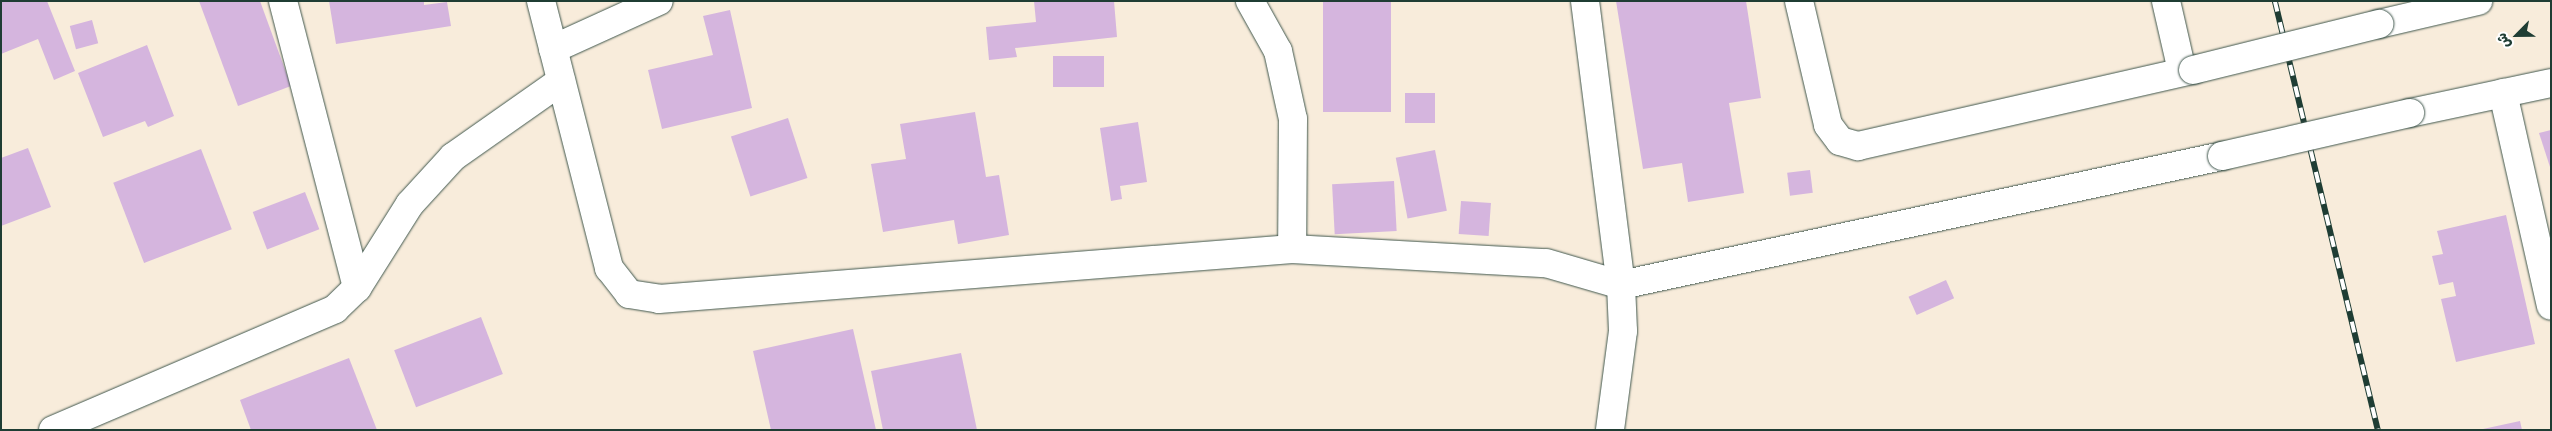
<!DOCTYPE html>
<meta charset="utf-8">
<style>
body{margin:0}
#map{position:relative;width:2552px;height:431px;overflow:hidden;background:#f8ecdb;font-family:"Shantell Sans","Playpen Sans Arabic",sans-serif}
div>[style]{position:absolute}
.building>*{inset:0;background:#d5b5de;transform-origin:0 0}
.roads{filter:drop-shadow(0 0 1px #40574d) drop-shadow(0 0 1px #40574d)}
.minor>*{height:28px;margin:-14px;padding:0 14px;transform-origin:14px;border-radius:14px;background:#fff}
.rail>*{height:5.5px;margin-top:-2.75px;transform-origin:0;background:repeating-linear-gradient(90deg,#fff 0 11px,#1f3d34 0 22px);box-sizing:border-box;border-block:1px solid #1f3d34}
.bridges{filter:drop-shadow(0 0 1px #40574d) drop-shadow(0 0 1px #40574d)}
.minor-bridge>*{height:28px;margin:-14px;padding:0 14px;transform-origin:14px;border-radius:14px;background:#fff}
span{translate:-50% -50%;white-space:nowrap;text-align:center;line-height:1.15;-webkit-text-stroke:5px #fff;paint-order:stroke}
.frame{position:absolute;inset:0;border:2px solid #1f3d34;pointer-events:none}
.north{position:absolute;left:2492px;top:10px;width:50px;height:50px;-webkit-text-stroke:4px #fff;paint-order:stroke;rotate:247deg;font-size:14px;font-weight:700;line-height:20px;text-align:center;color:#1f3d34}
.north::after{content:'';display:block;margin:auto;width:18px;height:22px;background:#1f3d34;clip-path:polygon(50% 0,100% 100%,50% 72%,0 100%)}
</style>
<div id="map">
<div class="building">
<i style="clip-path:polygon(1px 1px,47px 1px,75px 71px,54px 80px,38px 39px,1px 54px)"></i>
<i style="clip-path:polygon(199px 1px,260px 1px,291px 86px,238px 106px)"></i>
<i style="clip-path:polygon(329px 1px,424px 1px,424px 5px,447px 2px,451px 26px,336px 44px)"></i>
<i style="clip-path:polygon(1034px 1px,1114px 1px,1117px 37px,1015px 48px,1017px 57px,989px 60px,986px 27px,1036px 22px)"></i>
<i style="left:1323px;top:1px;width:68px;height:111px"></i>
<i style="clip-path:polygon(1616px 1px,1746px 1px,1761px 98px,1729px 103px,1744px 193px,1688px 202px,1682px 163px,1643px 169px)"></i>
<i style="clip-path:polygon(730px 10px,752px 108px,662px 129px,648px 70px,713px 55px,703px 16px)"></i>
<i style="left:92px;top:20px;width:24px;height:23px;rotate:75deg"></i>
<i style="clip-path:polygon(147px 45px,174px 116px,148px 127px,145px 121px,103px 137px,78px 73px)"></i>
<i style="left:1053px;top:56px;width:51px;height:31px"></i>
<i style="left:1405px;top:93px;width:30px;height:30px"></i>
<i style="clip-path:polygon(975px 112px,986px 177px,999px 175px,1009px 235px,958px 244px,954px 220px,883px 232px,871px 164px,906px 159px,900px 124px)"></i>
<i style="left:788px;top:118px;width:63px;height:60px;rotate:72deg"></i>
<i style="clip-path:polygon(1138px 122px,1147px 182px,1120px 186px,1122px 199px,1111px 201px,1100px 128px)"></i>
<i style="clip-path:polygon(2551px 130px,2551px 167px,2550px 167px,2539px 133px)"></i>
<i style="clip-path:polygon(28px 148px,51px 207px,1px 226px,1px 158px)"></i>
<i style="left:201px;top:149px;width:86px;height:94px;rotate:69deg"></i>
<i style="left:1435px;top:150px;width:62px;height:40px;rotate:79deg"></i>
<i style="left:1810px;top:170px;width:23px;height:23px;rotate:83deg"></i>
<i style="left:1394px;top:181px;width:50px;height:62px;rotate:87deg"></i>
<i style="left:305px;top:192px;width:40px;height:56px;rotate:69deg"></i>
<i style="left:1461px;top:201px;width:30px;height:33px;rotate:4deg"></i>
<i style="clip-path:polygon(2506px 215px,2535px 344px,2456px 362px,2441px 299px,2456px 296px,2453px 282px,2439px 285px,2432px 256px,2443px 254px,2437px 231px)"></i>
<i style="left:1946px;top:280px;width:20px;height:41px;rotate:66deg"></i>
<i style="left:481px;top:317px;width:61px;height:93px;rotate:69deg"></i>
<i style="clip-path:polygon(853px 329px,876px 430px,771px 430px,753px 351px)"></i>
<i style="clip-path:polygon(961px 353px,977px 430px,883px 430px,871px 371px)"></i>
<i style="clip-path:polygon(349px 358px,377px 430px,251px 430px,240px 400px)"></i>
<i style="clip-path:polygon(2520px 421px,2522px 430px,2483px 430px,2483px 429px)"></i>
</div>
<div class="roads">
<div class="minor">
<i style="left:283px;top:1px;width:296px;rotate:75.5deg"></i>
<i style="left:541px;top:1px;width:276px;rotate:75.7deg"></i>
<i style="left:609px;top:268px;width:33px;rotate:52deg"></i>
<i style="left:629px;top:294px;width:30px;rotate:9deg"></i>
<i style="left:659px;top:299px;width:635px;rotate:-4.52deg"></i>
<i style="left:1292px;top:249px;width:254px;rotate:3.2deg"></i>
<i style="left:1546px;top:263px;width:78px;rotate:16.3deg"></i>
<i style="left:1621px;top:285px;width:615px;rotate:-12.11deg"></i>
<i style="left:1250px;top:1px;width:57px;rotate:60.8deg"></i>
<i style="left:1278px;top:51px;width:70px;rotate:77.6deg"></i>
<i style="left:1293px;top:119px;width:130px;rotate:90.4deg"></i>
<i style="left:1585px;top:1px;width:286px;rotate:82.8deg"></i>
<i style="left:1621px;top:285px;width:46px;rotate:87.5deg"></i>
<i style="left:1623px;top:331px;width:100px;rotate:97.5deg"></i>
<i style="left:1799px;top:1px;width:127px;rotate:76.8deg"></i>
<i style="left:1828px;top:125px;width:20px;rotate:53deg"></i>
<i style="left:1840px;top:141px;width:19px;rotate:16deg"></i>
<i style="left:1858px;top:146px;width:344px;rotate:-12.8deg"></i>
<i style="left:2166px;top:1px;width:72px;rotate:77.1deg"></i>
<i style="left:2379px;top:24px;width:102px;rotate:-13.1deg"></i>
<i style="left:553px;top:49px;width:116px;rotate:-24.4deg"></i>
<i style="left:2503px;top:93px;width:218px;rotate:77.3deg"></i>
<i style="left:2410px;top:113px;width:144px;rotate:-12deg"></i>
<i style="left:53px;top:430px;width:307px;rotate:-23.2deg"></i>
<i style="left:335px;top:309px;width:30px;rotate:-44deg"></i>
<i style="left:357px;top:288px;width:99px;rotate:-57.8deg"></i>
<i style="left:410px;top:204px;width:64px;rotate:-47.5deg"></i>
<i style="left:453px;top:157px;width:132px;rotate:-35.1deg"></i>
</div>
</div>
<div class="rail">
<i style="left:2275px;top:1px;width:441px;rotate:76.5deg"></i>
</div>
<div class="bridges">
<div class="minor-bridge">
<i style="left:2193px;top:70px;width:192px;rotate:-13.9deg"></i>
<i style="left:2222px;top:156px;width:193px;rotate:-12.9deg"></i>
</div>
</div>
<div class="frame"></div>
<div class="north">ش</div>
</div>
